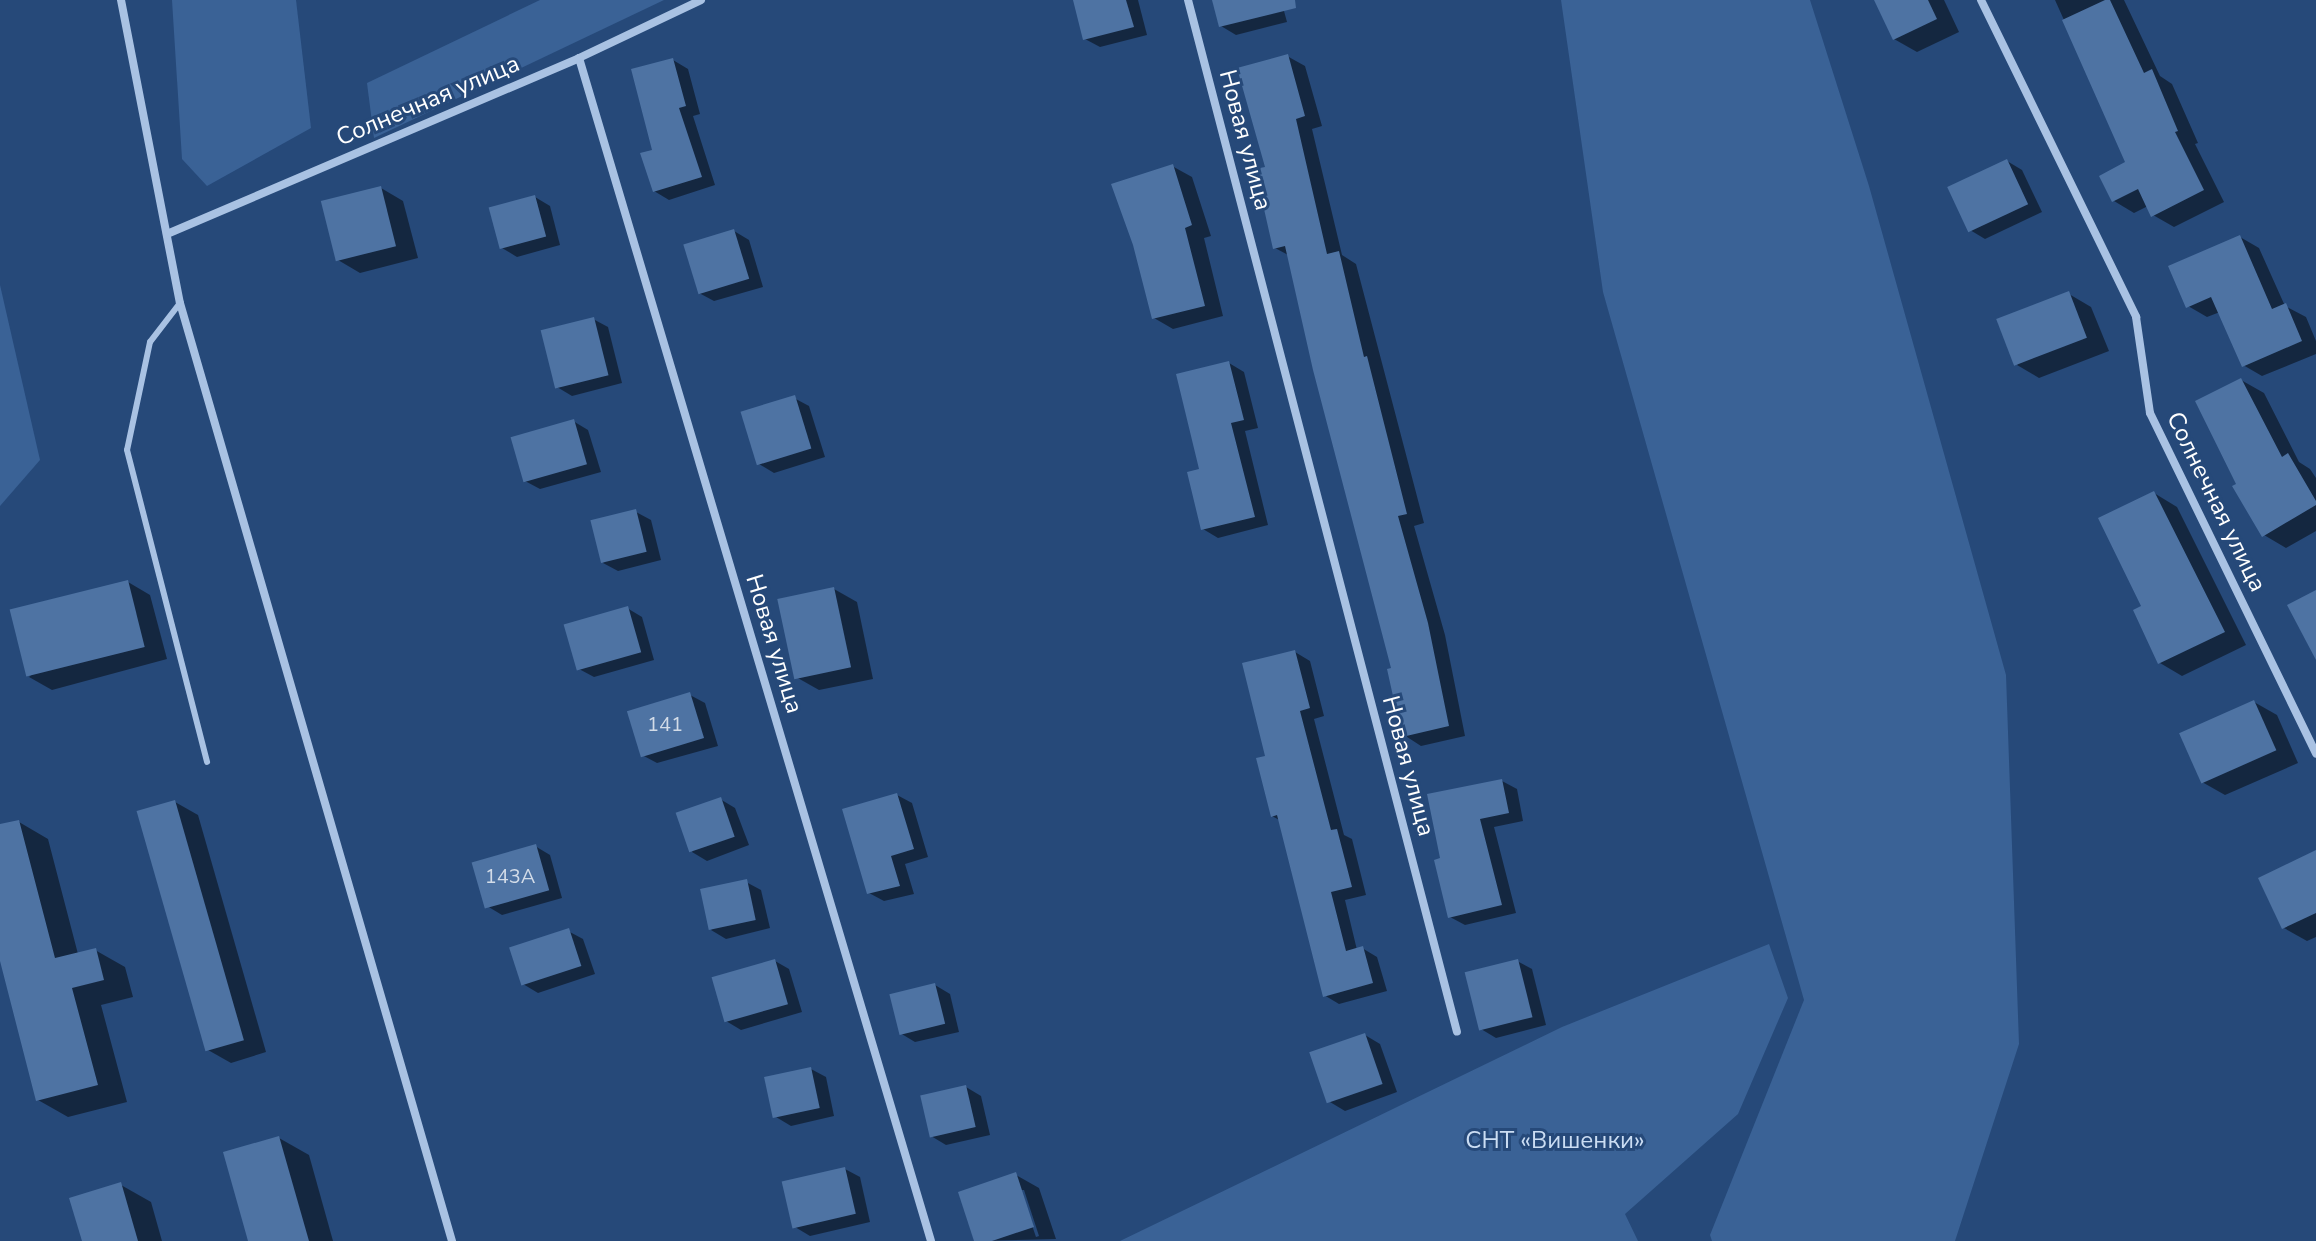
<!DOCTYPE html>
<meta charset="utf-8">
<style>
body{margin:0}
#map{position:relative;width:2316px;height:1241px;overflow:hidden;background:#264979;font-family:"Nunito Sans",sans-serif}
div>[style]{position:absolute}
.green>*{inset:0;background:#3a6296}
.shadow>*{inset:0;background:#0007}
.building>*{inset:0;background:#4e73a3;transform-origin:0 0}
.service>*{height:6px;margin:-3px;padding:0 3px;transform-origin:3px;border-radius:3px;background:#a9c2e3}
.minor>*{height:8px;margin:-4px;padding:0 4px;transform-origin:4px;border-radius:4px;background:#a9c2e3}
span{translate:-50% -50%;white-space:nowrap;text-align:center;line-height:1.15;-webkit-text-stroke:6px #264979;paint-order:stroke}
.number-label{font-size:20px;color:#d3dce8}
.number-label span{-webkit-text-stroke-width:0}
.street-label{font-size:24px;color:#fff}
.park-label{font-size:24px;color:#cbddf3}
</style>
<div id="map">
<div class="green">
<i style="clip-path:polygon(172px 0,296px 0,311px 128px,207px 186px,182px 159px)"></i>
<i style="clip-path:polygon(540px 0,664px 0,374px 138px,367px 83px)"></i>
<i style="clip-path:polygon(1561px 0,1810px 0,1869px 186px,2006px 675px,2019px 1044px,1955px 1241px,1712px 1241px,1710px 1235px,1804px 1000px,1603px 292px)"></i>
<i style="clip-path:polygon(0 285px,40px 460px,0 506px)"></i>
<i style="clip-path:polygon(1769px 944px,1788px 998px,1738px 1114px,1625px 1214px,1638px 1241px,1120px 1241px,1562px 1027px)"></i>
</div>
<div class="shadow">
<i style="clip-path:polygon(1075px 0,1138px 0,1147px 35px,1100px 47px,1085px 39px)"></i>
<i style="clip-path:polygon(1215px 0,1281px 0,1287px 22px,1236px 35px,1221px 26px)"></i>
<i style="clip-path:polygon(1876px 0,1944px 0,1959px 32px,1917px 52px,1894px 39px)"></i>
<i style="clip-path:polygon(2055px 0,2124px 0,2160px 76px,2172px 84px,2198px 143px,2195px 144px,2224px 202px,2174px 227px,2153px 215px,2148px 206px,2134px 213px,2114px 201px,2128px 163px)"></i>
<i style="clip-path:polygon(1287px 56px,1305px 66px,1322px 126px,1312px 129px,1342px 255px,1356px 264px,1424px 523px,1414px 526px,1445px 635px,1465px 736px,1421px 746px,1404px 735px,1394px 670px,1290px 256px,1275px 248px,1268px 168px)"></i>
<i style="clip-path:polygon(673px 60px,688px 69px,700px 114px,693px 116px,715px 185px,669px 200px,654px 191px,655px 151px)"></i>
<i style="clip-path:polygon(2007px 161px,2022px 170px,2042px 212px,1985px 239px,1970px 230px)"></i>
<i style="clip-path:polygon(1172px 166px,1192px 177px,1211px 236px,1204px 238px,1223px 316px,1173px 329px,1154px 318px,1135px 244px)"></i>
<i style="clip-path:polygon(381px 188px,403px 201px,418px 258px,360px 273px,338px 260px)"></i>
<i style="clip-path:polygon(535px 197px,550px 206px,560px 245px,517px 257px,502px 248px)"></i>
<i style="clip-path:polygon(734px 231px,749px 240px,763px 287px,714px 301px,699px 293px)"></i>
<i style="clip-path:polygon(2240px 237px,2259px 248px,2285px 306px,2306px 317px,2316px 341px,2316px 354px,2262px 376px,2243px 365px,2220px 312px,2207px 317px,2188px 306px)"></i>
<i style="clip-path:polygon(2069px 294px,2091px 307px,2109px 351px,2039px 378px,2017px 365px)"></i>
<i style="clip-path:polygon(593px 319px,608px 327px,622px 383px,572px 396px,557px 387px)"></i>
<i style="clip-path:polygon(1229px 363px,1244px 372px,1258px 428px,1245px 431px,1268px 525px,1218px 538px,1203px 529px,1202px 470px)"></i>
<i style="clip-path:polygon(2241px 380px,2264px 393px,2299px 462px,2310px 469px,2316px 478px,2316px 531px,2286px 548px,2264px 535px,2239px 485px)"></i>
<i style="clip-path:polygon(794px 398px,809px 406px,825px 457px,774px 473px,759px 464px)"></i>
<i style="clip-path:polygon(573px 421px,588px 430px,601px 472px,540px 489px,525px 481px)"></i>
<i style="clip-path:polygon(2154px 493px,2177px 507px,2246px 645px,2182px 676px,2160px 663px)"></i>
<i style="clip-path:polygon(636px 512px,651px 520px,661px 560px,618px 571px,603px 563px)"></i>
<i style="clip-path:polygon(128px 582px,150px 595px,167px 659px,52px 690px,29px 677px)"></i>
<i style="clip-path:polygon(834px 589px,857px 602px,873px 679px,819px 690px,796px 677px)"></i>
<i style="clip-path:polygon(627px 608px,642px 617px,654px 660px,594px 677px,579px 669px)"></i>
<i style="clip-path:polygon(1295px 652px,1310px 661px,1324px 716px,1314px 719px,1344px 835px,1352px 839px,1366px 895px,1345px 900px,1357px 950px,1362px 948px,1377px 957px,1387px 991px,1339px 1004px,1324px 995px,1281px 821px,1272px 816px,1267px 757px)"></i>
<i style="clip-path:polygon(690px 695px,705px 703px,718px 746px,657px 763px,642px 755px)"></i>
<i style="clip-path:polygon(2254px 702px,2277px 715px,2298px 763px,2225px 795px,2202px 782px)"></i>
<i style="clip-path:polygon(1502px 781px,1517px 789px,1523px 821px,1494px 827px,1516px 913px,1465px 925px,1450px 917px,1443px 859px)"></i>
<i style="clip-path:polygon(897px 795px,912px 803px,928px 857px,905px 864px,914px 894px,884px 901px,869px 893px)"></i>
<i style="clip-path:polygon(720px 799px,735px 808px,749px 845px,707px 861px,692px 852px)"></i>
<i style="clip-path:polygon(175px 802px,198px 815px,266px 1052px,231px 1063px,208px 1050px)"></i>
<i style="clip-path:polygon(19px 822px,48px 839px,78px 954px,95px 950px,125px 967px,133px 997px,101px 1005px,127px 1102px,68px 1117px,38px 1100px,0 953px,0 827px)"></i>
<i style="clip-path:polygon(535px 846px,550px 855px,562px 898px,502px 915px,487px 906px)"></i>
<i style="clip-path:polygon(2316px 852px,2316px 937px,2307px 941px,2284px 928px)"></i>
<i style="clip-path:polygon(746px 882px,761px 890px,770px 928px,726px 939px,711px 930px)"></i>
<i style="clip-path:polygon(568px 931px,583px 939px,595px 974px,538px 993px,523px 984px)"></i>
<i style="clip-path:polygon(775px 961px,789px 969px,802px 1012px,741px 1030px,726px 1021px)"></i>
<i style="clip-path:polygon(1517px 961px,1532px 969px,1546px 1025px,1496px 1038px,1481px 1029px)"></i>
<i style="clip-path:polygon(935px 985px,950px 994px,959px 1032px,915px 1042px,900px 1033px)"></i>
<i style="clip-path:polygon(1365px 1035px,1380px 1044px,1397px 1092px,1345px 1111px,1330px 1102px)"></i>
<i style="clip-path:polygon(811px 1069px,826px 1077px,834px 1116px,791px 1126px,776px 1117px)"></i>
<i style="clip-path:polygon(966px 1087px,981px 1096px,990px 1135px,946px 1145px,931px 1136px)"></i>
<i style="clip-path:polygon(279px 1138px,309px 1155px,333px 1241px,250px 1241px)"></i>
<i style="clip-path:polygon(845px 1169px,860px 1177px,870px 1222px,810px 1236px,795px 1227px)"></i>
<i style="clip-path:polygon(evenodd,1016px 1175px,1039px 1188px,1056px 1239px,976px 1241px,1016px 1175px,1020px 1190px,1024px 1190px,1039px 1236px,1036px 1237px,1020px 1190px)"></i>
<i style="clip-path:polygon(121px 1185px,151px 1202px,162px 1241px,84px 1241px)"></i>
</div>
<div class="building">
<i style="clip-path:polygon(1073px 0,1126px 0,1134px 27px,1083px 40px)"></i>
<i style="clip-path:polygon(1212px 0,1295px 0,1296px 8px,1219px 27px)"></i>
<i style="clip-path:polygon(1874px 0,1928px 0,1937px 19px,1893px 40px)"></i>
<i style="clip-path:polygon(2105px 0,2110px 0,2144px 73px,2152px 69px,2178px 131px,2175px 132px,2204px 190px,2151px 217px,2138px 189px,2112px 202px,2099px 176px,2125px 162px,2062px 20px)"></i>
<i style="clip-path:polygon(1288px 54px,1305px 116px,1296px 119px,1327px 254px,1339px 251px,1364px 357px,1367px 356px,1407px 514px,1398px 516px,1428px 623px,1449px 726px,1402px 737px,1387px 669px,1391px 668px,1313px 370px,1285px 246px,1273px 249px,1255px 169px,1265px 167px,1237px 68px)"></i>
<i style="clip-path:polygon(673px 58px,686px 106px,679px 108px,702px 177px,653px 192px,640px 153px,652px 150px,631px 69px)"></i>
<i style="left:2007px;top:159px;width:50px;height:66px;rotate:65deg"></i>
<i style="clip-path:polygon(1173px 164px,1192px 225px,1185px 228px,1205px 306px,1152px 319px,1133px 245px,1111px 184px)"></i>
<i style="left:381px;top:186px;width:62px;height:62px;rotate:76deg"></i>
<i style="left:535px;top:195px;width:43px;height:48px;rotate:75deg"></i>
<i style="left:734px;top:229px;width:52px;height:53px;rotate:73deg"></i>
<i style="clip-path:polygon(2240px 235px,2272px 309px,2286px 303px,2302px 341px,2242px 367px,2211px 297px,2186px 308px,2168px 266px)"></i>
<i style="left:2069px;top:291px;width:50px;height:78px;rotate:69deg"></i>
<i style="left:594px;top:317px;width:60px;height:55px;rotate:76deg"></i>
<i style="clip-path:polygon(1229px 361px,1244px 420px,1231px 423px,1255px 517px,1201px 530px,1187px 472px,1199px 469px,1176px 374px)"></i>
<i style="clip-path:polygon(2241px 378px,2282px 457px,2288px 453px,2316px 501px,2316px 505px,2262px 537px,2232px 486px,2236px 484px,2195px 401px)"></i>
<i style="left:795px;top:395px;width:56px;height:57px;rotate:73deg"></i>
<i style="left:574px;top:419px;width:47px;height:66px;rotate:74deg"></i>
<i style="clip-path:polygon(2154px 491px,2225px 632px,2158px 664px,2133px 610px,2141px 606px,2098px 518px)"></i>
<i style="left:636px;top:509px;width:44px;height:47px;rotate:76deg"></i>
<i style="left:128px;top:580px;width:69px;height:122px;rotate:76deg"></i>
<i style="left:834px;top:587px;width:82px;height:58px;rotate:78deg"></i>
<i style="clip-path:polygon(2316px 590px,2316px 660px,2287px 605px)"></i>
<i style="left:628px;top:606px;width:48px;height:67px;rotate:74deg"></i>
<i style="clip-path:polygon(1295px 650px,1310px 708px,1300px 711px,1331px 830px,1337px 829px,1352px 887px,1331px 892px,1346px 951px,1363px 946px,1373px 983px,1323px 997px,1277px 815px,1271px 817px,1256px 758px,1265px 756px,1242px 663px)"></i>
<i style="left:690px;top:692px;width:48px;height:66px;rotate:73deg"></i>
<i style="left:2254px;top:700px;width:55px;height:82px;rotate:66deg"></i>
<i style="clip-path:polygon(1502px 779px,1509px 813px,1480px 819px,1502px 905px,1448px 918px,1434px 860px,1440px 858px,1427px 794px)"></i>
<i style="clip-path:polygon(897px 793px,914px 849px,891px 856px,900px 886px,867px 894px,842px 809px)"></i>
<i style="left:721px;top:797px;width:42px;height:48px;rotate:71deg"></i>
<i style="left:175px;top:800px;width:250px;height:40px;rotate:74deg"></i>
<i style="clip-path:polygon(19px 820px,55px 958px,96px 948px,104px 980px,72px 988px,98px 1085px,36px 1101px,0 961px,0 824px)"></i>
<i style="left:536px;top:844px;width:48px;height:67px;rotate:74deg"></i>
<i style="clip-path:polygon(2316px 850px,2316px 913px,2282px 929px,2258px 878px)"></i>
<i style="left:747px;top:879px;width:42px;height:48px;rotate:78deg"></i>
<i style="left:569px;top:928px;width:40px;height:63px;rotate:72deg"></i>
<i style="left:775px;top:959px;width:47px;height:66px;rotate:74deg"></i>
<i style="left:1518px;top:959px;width:60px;height:55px;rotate:76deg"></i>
<i style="left:935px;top:983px;width:42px;height:47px;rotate:76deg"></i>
<i style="left:1365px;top:1033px;width:54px;height:59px;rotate:71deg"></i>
<i style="left:811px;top:1067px;width:42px;height:48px;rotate:78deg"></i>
<i style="left:966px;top:1085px;width:43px;height:47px;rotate:77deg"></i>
<i style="clip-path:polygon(279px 1136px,309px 1241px,248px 1241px,223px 1152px)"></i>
<i style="left:845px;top:1167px;width:48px;height:65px;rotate:77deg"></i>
<i style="clip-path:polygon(1016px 1172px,1034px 1227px,992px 1241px,974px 1241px,958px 1192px)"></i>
<i style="clip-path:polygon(121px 1182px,138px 1241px,82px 1241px,69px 1198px)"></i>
</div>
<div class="service">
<i style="left:180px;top:303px;width:49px;rotate:127.6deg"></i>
<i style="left:150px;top:342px;width:110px;rotate:102deg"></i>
<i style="left:127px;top:450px;width:322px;rotate:75.6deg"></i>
</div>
<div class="minor">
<i style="left:121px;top:0;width:309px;rotate:79deg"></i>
<i style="left:180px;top:303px;width:977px;rotate:73.83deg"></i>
<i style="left:1188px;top:0;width:1066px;rotate:75.39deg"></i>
<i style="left:1981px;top:0;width:353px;rotate:63.9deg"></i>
<i style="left:2136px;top:317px;width:97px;rotate:81.7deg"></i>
<i style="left:2150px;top:413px;width:379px;rotate:64deg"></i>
<i style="left:579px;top:58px;width:1234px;rotate:73.43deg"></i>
<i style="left:167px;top:234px;width:448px;rotate:-23.1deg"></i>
<i style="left:579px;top:58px;width:135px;rotate:-25.4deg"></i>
</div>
<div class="number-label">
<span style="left:665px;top:724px">141</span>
<span style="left:510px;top:876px">143А</span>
</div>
<div class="street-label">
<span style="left:428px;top:101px;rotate:-23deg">Солнечная улица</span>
<span style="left:1245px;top:140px;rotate:75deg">Новая улица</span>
<span style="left:2216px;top:502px;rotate:64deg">Солнечная улица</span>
<span style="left:774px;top:644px;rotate:73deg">Новая улица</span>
<span style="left:1408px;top:766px;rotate:75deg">Новая улица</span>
</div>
<div class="park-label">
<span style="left:1555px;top:1141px">СНТ «Вишенки»</span>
</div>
</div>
